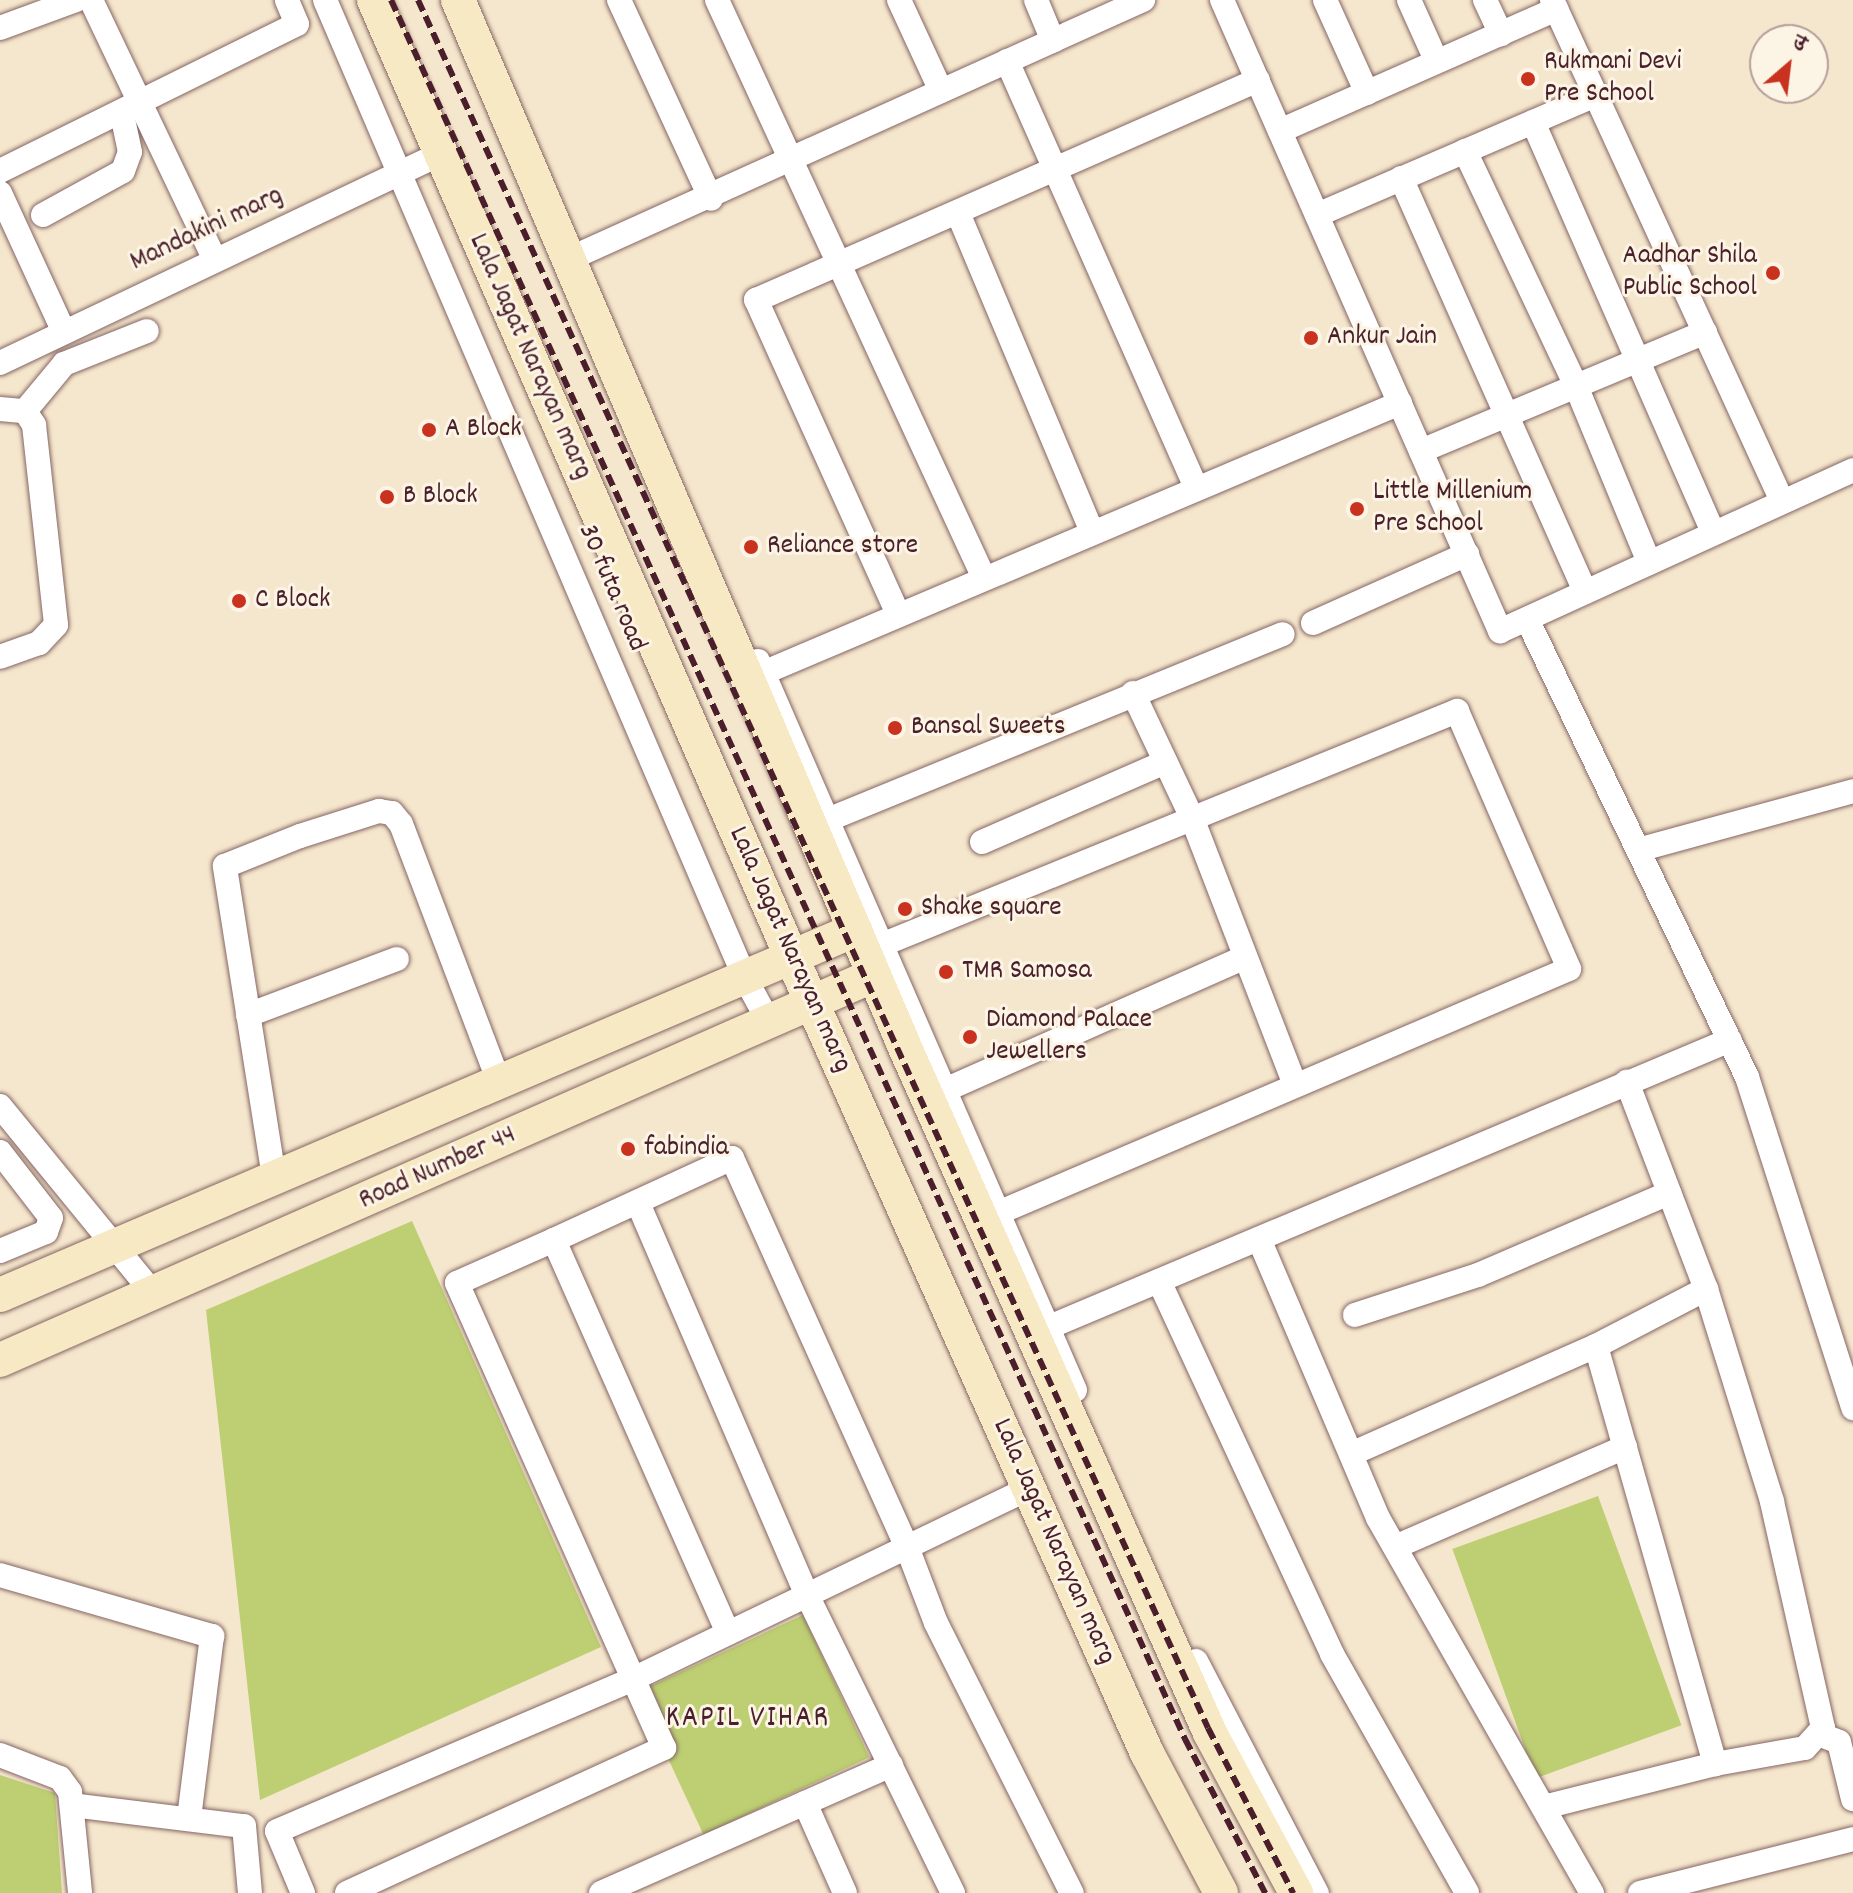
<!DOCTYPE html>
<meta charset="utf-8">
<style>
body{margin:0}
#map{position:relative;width:1853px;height:1893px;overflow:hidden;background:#f5e7cd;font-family:Dekko,"Playpen Sans Deva",sans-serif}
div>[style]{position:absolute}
.green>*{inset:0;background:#bdcf72;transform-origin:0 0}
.roads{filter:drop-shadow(0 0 2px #866564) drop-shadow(0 0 2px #866564)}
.street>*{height:24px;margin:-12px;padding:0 12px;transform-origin:12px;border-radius:12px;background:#fff}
.secondary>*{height:34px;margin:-17px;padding:0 17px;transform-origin:17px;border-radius:17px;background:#f6e9c3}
.rail>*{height:6px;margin-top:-3px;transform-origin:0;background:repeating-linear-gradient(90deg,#4a1f2b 0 12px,transparent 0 18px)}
.dots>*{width:22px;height:22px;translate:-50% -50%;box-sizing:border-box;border:4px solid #fcf5e5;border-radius:50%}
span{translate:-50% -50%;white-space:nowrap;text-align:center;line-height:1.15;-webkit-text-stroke:6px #fcf5e5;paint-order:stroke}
.poi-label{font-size:28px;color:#4a1f2b}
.left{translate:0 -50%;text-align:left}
.right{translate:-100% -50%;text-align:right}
.street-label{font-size:28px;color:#4a1f2b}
.neighbourhood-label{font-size:30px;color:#4a1f2b;letter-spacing:2px}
.north{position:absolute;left:1749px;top:24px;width:80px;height:80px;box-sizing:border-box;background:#fcf5e5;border:2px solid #b59f9b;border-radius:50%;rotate:28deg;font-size:22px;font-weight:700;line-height:32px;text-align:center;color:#4a1f2b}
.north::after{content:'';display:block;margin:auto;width:28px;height:36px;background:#c8321e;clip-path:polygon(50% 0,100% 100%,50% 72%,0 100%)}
</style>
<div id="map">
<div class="green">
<i style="clip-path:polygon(412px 1221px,601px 1647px,260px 1800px,206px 1310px)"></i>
<i style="left:1598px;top:1496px;width:244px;height:155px;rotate:70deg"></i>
<i style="left:803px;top:1615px;width:157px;height:183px;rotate:65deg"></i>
<i style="clip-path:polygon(0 1775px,55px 1793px,62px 1893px,0 1893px)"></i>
</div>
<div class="roads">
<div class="street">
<i style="left:91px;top:0;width:286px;rotate:64.5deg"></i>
<i style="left:325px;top:0;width:1064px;rotate:66.76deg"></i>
<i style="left:745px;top:978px;width:50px;rotate:61.4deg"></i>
<i style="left:619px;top:0;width:219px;rotate:65.2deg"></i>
<i style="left:717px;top:0;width:634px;rotate:65.21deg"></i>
<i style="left:899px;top:0;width:100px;rotate:65.2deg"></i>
<i style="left:1036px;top:0;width:44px;rotate:67.5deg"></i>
<i style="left:1222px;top:0;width:690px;rotate:66.22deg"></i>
<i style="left:1500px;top:631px;width:388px;rotate:-24.5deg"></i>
<i style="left:1325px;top:0;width:102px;rotate:65.7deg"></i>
<i style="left:1409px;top:0;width:66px;rotate:65.8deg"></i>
<i style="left:1485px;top:0;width:38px;rotate:65deg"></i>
<i style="left:1552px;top:0;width:551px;rotate:65.34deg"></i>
<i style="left:0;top:28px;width:81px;rotate:-20.2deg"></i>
<i style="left:1007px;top:61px;width:467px;rotate:66.1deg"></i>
<i style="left:1533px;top:122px;width:448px;rotate:66.3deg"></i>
<i style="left:1280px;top:131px;width:302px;rotate:-23.8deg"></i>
<i style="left:1465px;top:151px;width:260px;rotate:64.7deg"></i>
<i style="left:1576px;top:386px;width:191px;rotate:67.5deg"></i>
<i style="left:0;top:171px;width:331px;rotate:-26.3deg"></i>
<i style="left:297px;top:24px;width:26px;rotate:-113deg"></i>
<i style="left:1401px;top:178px;width:453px;rotate:66deg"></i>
<i style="left:0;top:193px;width:153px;rotate:65.3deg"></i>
<i style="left:958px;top:213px;width:345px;rotate:67.2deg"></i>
<i style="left:43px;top:215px;width:91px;rotate:-28.8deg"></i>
<i style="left:123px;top:171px;width:20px;rotate:-70deg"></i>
<i style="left:130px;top:152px;width:40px;rotate:-102deg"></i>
<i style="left:1317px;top:215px;width:304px;rotate:-23.3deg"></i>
<i style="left:569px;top:259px;width:630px;rotate:-24.29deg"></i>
<i style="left:0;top:363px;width:488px;rotate:-25.4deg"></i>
<i style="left:0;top:409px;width:25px;rotate:5deg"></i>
<i style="left:25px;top:411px;width:17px;rotate:57deg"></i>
<i style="left:34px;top:425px;width:201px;rotate:83.7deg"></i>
<i style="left:56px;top:625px;width:25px;rotate:133deg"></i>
<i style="left:39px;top:643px;width:41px;rotate:160.3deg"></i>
<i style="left:25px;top:411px;width:61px;rotate:-50.3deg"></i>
<i style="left:64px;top:364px;width:89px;rotate:-21.7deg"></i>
<i style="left:1421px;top:451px;width:308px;rotate:-22.7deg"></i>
<i style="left:898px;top:614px;width:345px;rotate:-114.3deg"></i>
<i style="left:756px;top:300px;width:548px;rotate:-23.67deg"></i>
<i style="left:1527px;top:619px;width:508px;rotate:64.34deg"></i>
<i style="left:1747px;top:1077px;width:348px;rotate:72.2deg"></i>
<i style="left:1313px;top:623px;width:169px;rotate:-24.1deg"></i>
<i style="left:758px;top:661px;width:795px;rotate:66.5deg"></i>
<i style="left:763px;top:673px;width:692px;rotate:-22.97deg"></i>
<i style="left:1133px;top:693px;width:138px;rotate:64.7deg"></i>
<i style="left:1192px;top:818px;width:286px;rotate:68.9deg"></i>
<i style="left:815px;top:825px;width:505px;rotate:-22.2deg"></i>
<i style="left:982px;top:842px;width:200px;rotate:-23.6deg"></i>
<i style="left:1638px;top:850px;width:223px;rotate:-15.3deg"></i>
<i style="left:869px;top:950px;width:635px;rotate:-22.12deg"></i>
<i style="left:1457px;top:711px;width:281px;rotate:66.5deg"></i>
<i style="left:1569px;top:969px;width:621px;rotate:156.86deg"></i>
<i style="left:248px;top:1015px;width:159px;rotate:-20.6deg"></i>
<i style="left:945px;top:1090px;width:326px;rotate:-23.9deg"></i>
<i style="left:0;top:1106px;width:243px;rotate:50.7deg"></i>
<i style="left:0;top:1152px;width:83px;rotate:52.3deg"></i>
<i style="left:51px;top:1218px;width:15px;rotate:110deg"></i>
<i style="left:46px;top:1232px;width:50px;rotate:157.6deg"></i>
<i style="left:274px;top:1177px;width:315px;rotate:-99deg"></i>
<i style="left:225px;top:866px;width:81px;rotate:-21.8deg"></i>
<i style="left:300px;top:836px;width:83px;rotate:-17.6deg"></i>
<i style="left:379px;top:811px;width:13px;rotate:9deg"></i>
<i style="left:392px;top:813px;width:14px;rotate:51deg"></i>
<i style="left:401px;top:824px;width:276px;rotate:69.2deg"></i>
<i style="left:638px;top:1203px;width:427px;rotate:66.7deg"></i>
<i style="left:807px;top:1595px;width:332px;rotate:63.9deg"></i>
<i style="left:1259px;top:1239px;width:303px;rotate:66.9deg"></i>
<i style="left:1378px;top:1518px;width:432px;rotate:60.3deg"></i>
<i style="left:1159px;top:1281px;width:411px;rotate:65.1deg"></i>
<i style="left:1332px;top:1654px;width:274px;rotate:60.5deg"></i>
<i style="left:1355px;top:1315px;width:129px;rotate:-18deg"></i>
<i style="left:1478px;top:1275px;width:208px;rotate:-23.2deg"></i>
<i style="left:1035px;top:1333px;width:754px;rotate:-22.86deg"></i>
<i style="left:1596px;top:1346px;width:435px;rotate:74.1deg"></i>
<i style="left:1351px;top:1454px;width:268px;rotate:-23.8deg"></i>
<i style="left:1596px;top:1346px;width:124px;rotate:-27.4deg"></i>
<i style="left:1395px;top:1547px;width:251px;rotate:-23.5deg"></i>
<i style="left:0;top:1575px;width:221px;rotate:16.1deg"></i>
<i style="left:212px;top:1636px;width:183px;rotate:97.2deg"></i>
<i style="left:728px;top:1633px;width:430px;rotate:-113.9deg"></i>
<i style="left:554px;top:1240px;width:196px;rotate:-24.7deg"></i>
<i style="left:732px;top:1158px;width:427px;rotate:65.8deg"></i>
<i style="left:907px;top:1547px;width:81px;rotate:69.1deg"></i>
<i style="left:936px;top:1623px;width:302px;rotate:63.3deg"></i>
<i style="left:1196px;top:1661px;width:262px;rotate:62.5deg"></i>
<i style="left:1821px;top:1735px;width:19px;rotate:21deg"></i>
<i style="left:1839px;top:1742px;width:59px;rotate:76.2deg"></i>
<i style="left:0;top:1755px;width:64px;rotate:21deg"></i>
<i style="left:60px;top:1778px;width:17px;rotate:54deg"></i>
<i style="left:70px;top:1792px;width:101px;rotate:84.3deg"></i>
<i style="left:805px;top:1803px;width:98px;rotate:66deg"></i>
<i style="left:72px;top:1805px;width:173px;rotate:7deg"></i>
<i style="left:244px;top:1826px;width:67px;rotate:84.9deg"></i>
<i style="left:1544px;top:1807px;width:176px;rotate:-14.1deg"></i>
<i style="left:1715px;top:1764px;width:91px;rotate:-10.1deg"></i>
<i style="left:1805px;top:1748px;width:27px;rotate:-48deg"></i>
<i style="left:1823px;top:1728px;width:233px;rotate:-102.7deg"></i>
<i style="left:1772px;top:1501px;width:222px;rotate:-107.3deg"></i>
<i style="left:1706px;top:1289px;width:222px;rotate:-110.9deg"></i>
<i style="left:303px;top:1893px;width:67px;rotate:-112.8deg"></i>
<i style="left:277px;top:1831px;width:389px;rotate:-23.1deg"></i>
<i style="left:635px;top:1678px;width:437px;rotate:-25.7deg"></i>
<i style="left:347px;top:1893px;width:349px;rotate:-24.6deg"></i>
<i style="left:664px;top:1748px;width:509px;rotate:-114deg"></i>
<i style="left:457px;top:1283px;width:106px;rotate:-23.9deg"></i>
<i style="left:601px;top:1893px;width:317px;rotate:-23.8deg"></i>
<i style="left:1640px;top:1893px;width:220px;rotate:-14.2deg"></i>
</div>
<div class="secondary">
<i style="left:374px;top:0;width:1045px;rotate:66.43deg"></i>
<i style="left:792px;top:958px;width:871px;rotate:65.94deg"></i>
<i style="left:1147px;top:1753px;width:158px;rotate:62.1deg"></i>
<i style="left:458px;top:0;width:1134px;rotate:66.89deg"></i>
<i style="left:903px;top:1043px;width:755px;rotate:66.01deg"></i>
<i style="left:1210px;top:1733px;width:182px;rotate:61.7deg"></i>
<i style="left:0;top:1295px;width:930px;rotate:-23.12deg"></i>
<i style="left:0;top:1360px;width:955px;rotate:-23.77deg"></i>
</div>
</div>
<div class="rail">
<i style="left:391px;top:0;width:1912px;rotate:65.46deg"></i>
<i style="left:1185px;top:1739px;width:174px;rotate:62.5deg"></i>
<i style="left:418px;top:0;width:1900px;rotate:65.43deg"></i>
<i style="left:1208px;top:1728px;width:186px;rotate:62.7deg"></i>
</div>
<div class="dots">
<i style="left:1528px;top:79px;background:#c8321e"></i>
<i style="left:1773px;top:273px;background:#c8321e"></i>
<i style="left:1311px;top:338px;background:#c8321e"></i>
<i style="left:429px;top:430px;background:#c8321e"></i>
<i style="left:387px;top:497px;background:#c8321e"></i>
<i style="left:1357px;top:509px;background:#c8321e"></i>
<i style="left:751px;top:547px;background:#c8321e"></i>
<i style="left:239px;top:601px;background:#c8321e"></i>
<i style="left:895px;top:728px;background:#c8321e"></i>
<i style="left:905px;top:909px;background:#c8321e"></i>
<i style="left:946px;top:972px;background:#c8321e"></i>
<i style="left:970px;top:1037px;background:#c8321e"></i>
<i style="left:628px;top:1149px;background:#c8321e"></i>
</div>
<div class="poi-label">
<span class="left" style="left:1544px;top:79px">Rukmani Devi<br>Pre School</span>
<span class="right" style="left:1757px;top:273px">Aadhar Shila<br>Public School</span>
<span class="left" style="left:1327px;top:338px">Ankur Jain</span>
<span class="left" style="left:445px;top:430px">A Block</span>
<span class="left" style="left:1373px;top:509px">Little Millenium<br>Pre School</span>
<span class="left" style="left:403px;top:497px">B Block</span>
<span class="left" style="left:767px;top:547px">Reliance store</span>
<span class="left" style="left:255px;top:601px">C Block</span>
<span class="left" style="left:911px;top:728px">Bansal Sweets</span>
<span class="left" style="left:921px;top:909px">Shake square</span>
<span class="left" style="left:962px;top:972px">TMR Samosa</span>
<span class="left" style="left:986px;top:1037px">Diamond Palace<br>Jewellers</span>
<span class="left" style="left:644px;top:1149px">fabindia</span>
</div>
<div class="street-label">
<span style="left:207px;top:230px;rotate:-25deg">Mandakini marg</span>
<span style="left:529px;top:357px;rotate:66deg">Lala Jagat Narayan marg</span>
<span style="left:611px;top:588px;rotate:67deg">30 futa road</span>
<span style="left:789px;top:950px;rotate:66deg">Lala Jagat Narayan marg</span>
<span style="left:438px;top:1169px;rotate:-24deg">Road Number 44</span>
<span style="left:1053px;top:1542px;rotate:66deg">Lala Jagat Narayan marg</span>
</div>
<div class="neighbourhood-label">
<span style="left:748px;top:1720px">KAPIL VIHAR</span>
</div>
<div class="north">उ</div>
</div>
